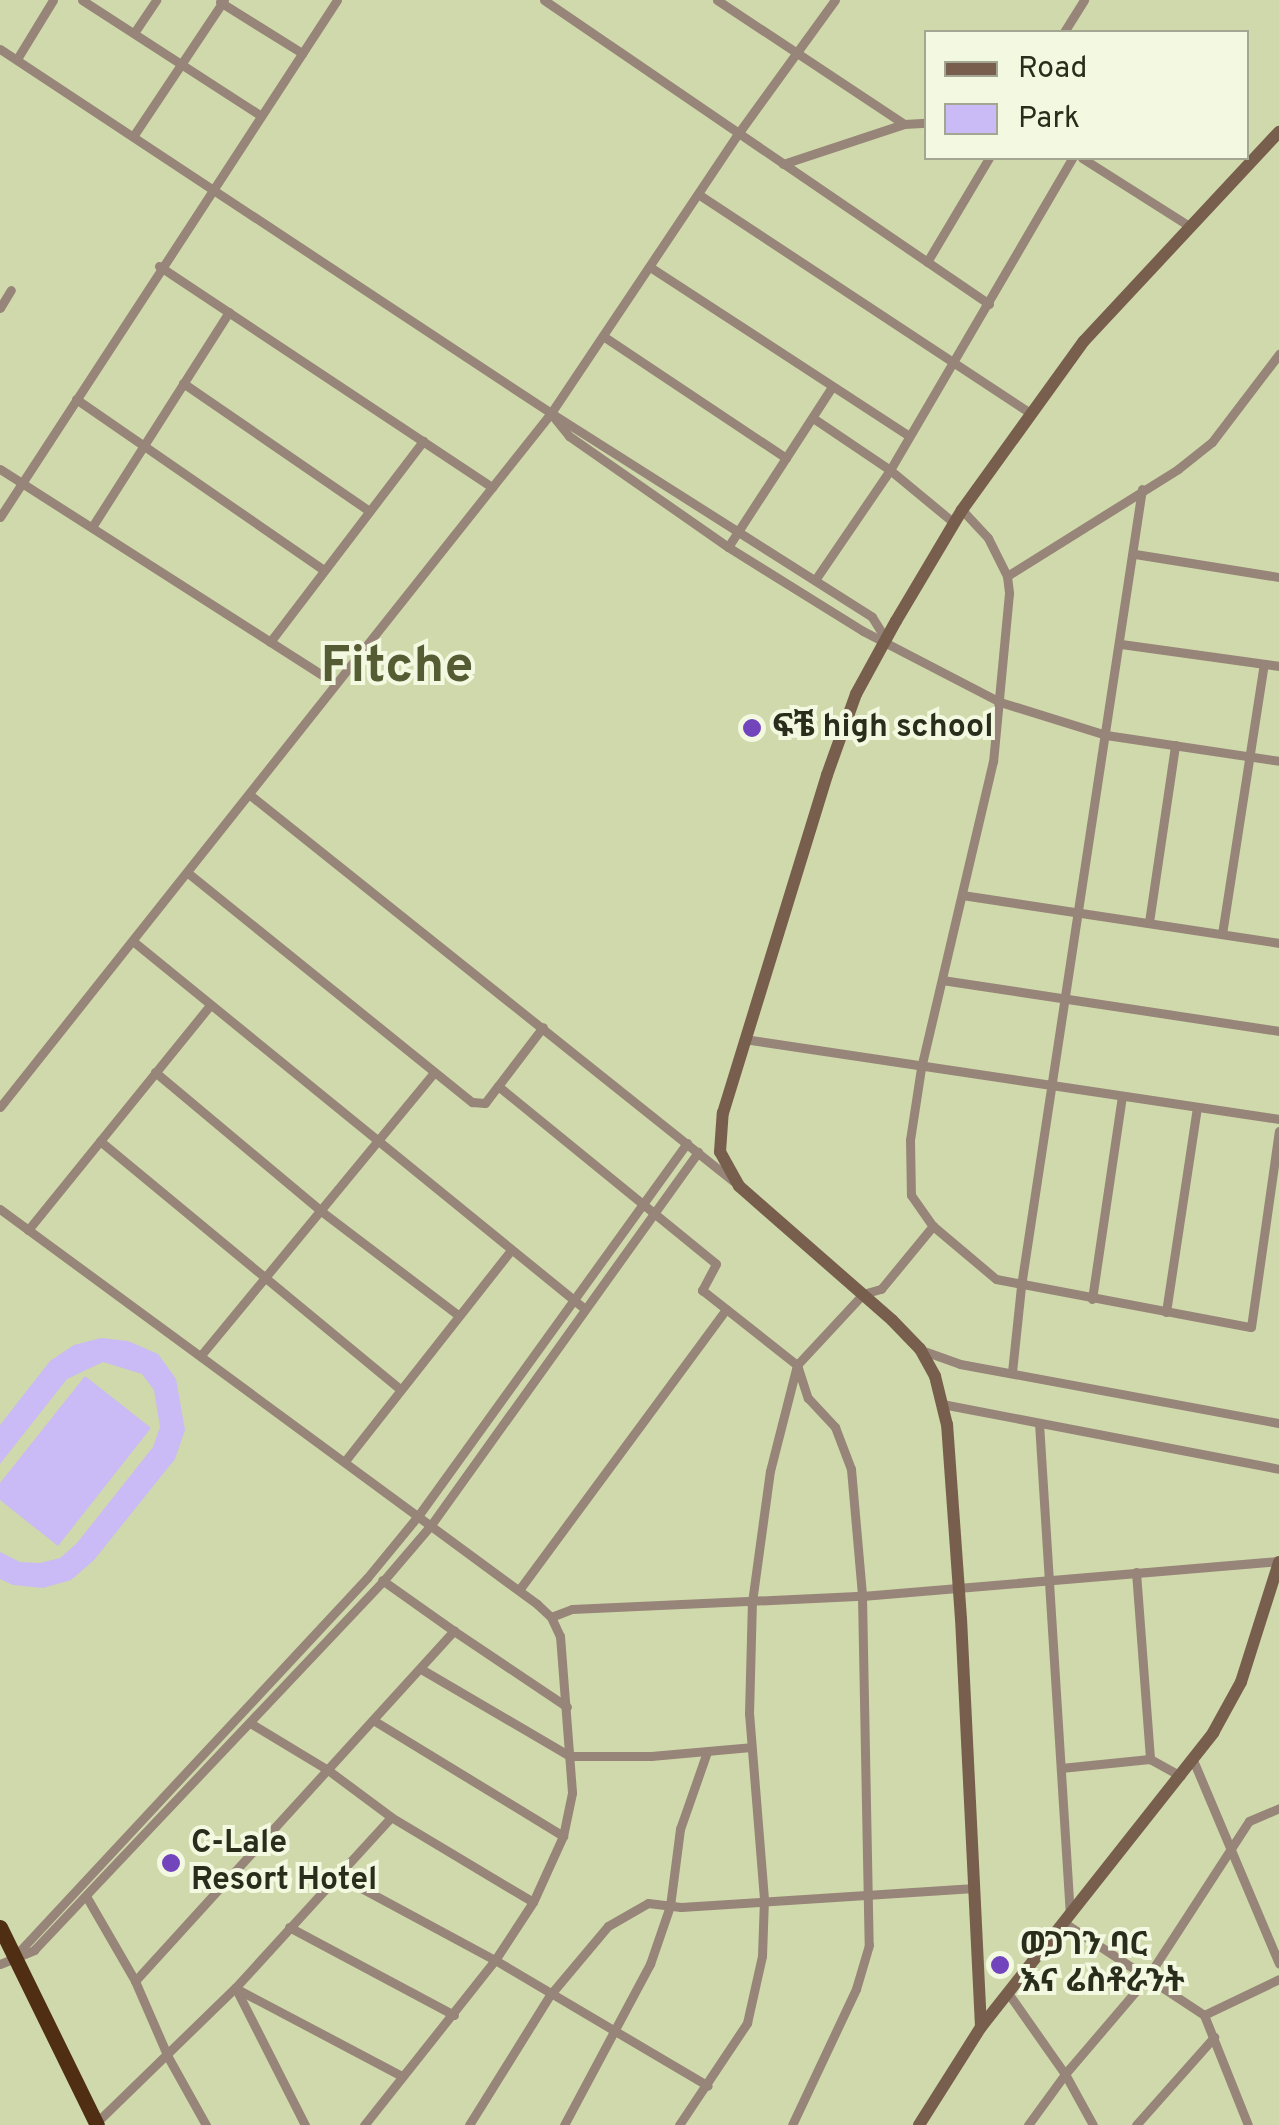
<!DOCTYPE html>
<meta charset="utf-8">
<style>
body{margin:0}
#map{position:relative;width:1279px;height:2125px;overflow:hidden;background:#d0d9ab;font-family:Overpass,"Noto Sans Ethiopic",sans-serif}
div>[style]{position:absolute}
.green>*{inset:0;background:#cabaf6}
.street>*{height:9px;margin:-4.5px;padding:0 4.5px;transform-origin:4.5px;border-radius:4.5px;background:#978579}
.secondary>*{height:12px;margin:-6px;padding:0 6px;transform-origin:6px;border-radius:6px;background:#785f4d}
.highway>*{height:15px;margin:-7.5px;padding:0 7.5px;transform-origin:7.5px;border-radius:7.5px;background:#4f2e13}
.dots>*{width:28px;height:28px;translate:-50% -50%;box-sizing:border-box;border:5px solid #f3f8e0;border-radius:50%}
span{translate:-50% -50%;white-space:nowrap;text-align:center;line-height:1.15;-webkit-text-stroke:8px #f3f8e0;paint-order:stroke}
.poi-label{font-size:32px;color:#2a2d1b;font-weight:700}
.left{translate:0 -50%;text-align:left}
.town-label{font-size:52px;color:#555b32;font-weight:700}
.legend{position:absolute;left:924px;top:30px;width:325px;height:130px;box-sizing:border-box;background:#f3f8e0;border:2px solid #a3a791;margin:0;padding:12px 18px;list-style:none;font-size:30px;color:#2a2d1b}
.legend li{display:flex;align-items:center;gap:20px;height:50px}
.legend b{width:50px;border:2px solid #a3a791}
</style>
<div id="map">
<div class="green">
<i style="clip-path:polygon(101px 1338px,128px 1341px,158px 1354px,176px 1379px,185px 1430px,175px 1459px,94px 1560px,71px 1580px,43px 1588px,13px 1585px,0 1579px,0 1552px,20px 1562px,40px 1563px,60px 1558px,77px 1543px,153px 1447px,160px 1427px,154px 1390px,142px 1374px,103px 1362px,67px 1379px,0 1464px,0 1425px,50px 1361px,74px 1345px)"></i>
<i style="clip-path:polygon(85px 1376px,151px 1428px,58px 1546px,0 1500px,0 1483px)"></i>
</div>
<div class="street">
<i style="left:82px;top:0;width:213px;rotate:32.9deg"></i>
<i style="left:544px;top:0;width:539px;rotate:34.34deg"></i>
<i style="left:717px;top:0;width:224px;rotate:33.5deg"></i>
<i style="left:220px;top:2px;width:97px;rotate:31.9deg"></i>
<i style="left:1064px;top:32px;width:38px;rotate:-58deg"></i>
<i style="left:134px;top:33px;width:40px;rotate:-56deg"></i>
<i style="left:0;top:49px;width:660px;rotate:33.45deg"></i>
<i style="left:551px;top:413px;width:380px;rotate:32.4deg"></i>
<i style="left:872px;top:617px;width:28px;rotate:58deg"></i>
<i style="left:17px;top:59px;width:69px;rotate:-58.6deg"></i>
<i style="left:134px;top:135px;width:162px;rotate:-56.3deg"></i>
<i style="left:1082px;top:158px;width:127px;rotate:32.4deg"></i>
<i style="left:783px;top:164px;width:127px;rotate:-18.3deg"></i>
<i style="left:904px;top:124px;width:22px;rotate:-3deg"></i>
<i style="left:698px;top:194px;width:398px;rotate:33.4deg"></i>
<i style="left:927px;top:262px;width:121px;rotate:-59.2deg"></i>
<i style="left:159px;top:266px;width:400px;rotate:33.6deg"></i>
<i style="left:650px;top:267px;width:309px;rotate:33.1deg"></i>
<i style="left:0;top:308px;width:21px;rotate:-59deg"></i>
<i style="left:603px;top:336px;width:220px;rotate:33.7deg"></i>
<i style="left:183px;top:383px;width:226px;rotate:34.5deg"></i>
<i style="left:76px;top:399px;width:301px;rotate:34.6deg"></i>
<i style="left:552px;top:415px;width:27px;rotate:51deg"></i>
<i style="left:569px;top:436px;width:194px;rotate:34.9deg"></i>
<i style="left:728px;top:547px;width:159px;rotate:31.9deg"></i>
<i style="left:863px;top:631px;width:154px;rotate:27.4deg"></i>
<i style="left:1000px;top:702px;width:111px;rotate:17.3deg"></i>
<i style="left:1106px;top:735px;width:175px;rotate:8.5deg"></i>
<i style="left:813px;top:418px;width:93px;rotate:34deg"></i>
<i style="left:890px;top:470px;width:83px;rotate:39.6deg"></i>
<i style="left:0;top:469px;width:397px;rotate:32.6deg"></i>
<i style="left:962px;top:510px;width:38px;rotate:47deg"></i>
<i style="left:988px;top:538px;width:42px;rotate:63.4deg"></i>
<i style="left:1007px;top:576px;width:17px;rotate:83deg"></i>
<i style="left:1009px;top:593px;width:169px;rotate:95.4deg"></i>
<i style="left:993px;top:761px;width:315px;rotate:103.2deg"></i>
<i style="left:921px;top:1068px;width:73px;rotate:98.7deg"></i>
<i style="left:910px;top:1140px;width:55px;rotate:89deg"></i>
<i style="left:911px;top:1195px;width:38px;rotate:55deg"></i>
<i style="left:933px;top:1226px;width:82px;rotate:40.1deg"></i>
<i style="left:996px;top:1279px;width:259px;rotate:10.7deg"></i>
<i style="left:1251px;top:1327px;width:198px;rotate:-81.9deg"></i>
<i style="left:0;top:517px;width:617px;rotate:-56.9deg"></i>
<i style="left:92px;top:527px;width:255px;rotate:-57.5deg"></i>
<i style="left:728px;top:547px;width:191px;rotate:-57deg"></i>
<i style="left:1135px;top:554px;width:146px;rotate:9.1deg"></i>
<i style="left:1007px;top:576px;width:202px;rotate:-32deg"></i>
<i style="left:1178px;top:469px;width:43px;rotate:-38.5deg"></i>
<i style="left:1212px;top:442px;width:111px;rotate:-52.7deg"></i>
<i style="left:815px;top:580px;width:133px;rotate:-55.7deg"></i>
<i style="left:890px;top:470px;width:361px;rotate:-59.7deg"></i>
<i style="left:270px;top:642px;width:253px;rotate:-52.7deg"></i>
<i style="left:1121px;top:644px;width:160px;rotate:7.9deg"></i>
<i style="left:250px;top:795px;width:618px;rotate:38.63deg"></i>
<i style="left:188px;top:873px;width:365px;rotate:38.9deg"></i>
<i style="left:472px;top:1102px;width:13px;rotate:4deg"></i>
<i style="left:485px;top:1103px;width:21px;rotate:-53deg"></i>
<i style="left:498px;top:1086px;width:281px;rotate:39.2deg"></i>
<i style="left:716px;top:1264px;width:30px;rotate:118deg"></i>
<i style="left:702px;top:1290px;width:121px;rotate:38.3deg"></i>
<i style="left:797px;top:1365px;width:35px;rotate:72deg"></i>
<i style="left:808px;top:1398px;width:40px;rotate:47deg"></i>
<i style="left:835px;top:1427px;width:45px;rotate:69.1deg"></i>
<i style="left:851px;top:1469px;width:127px;rotate:85deg"></i>
<i style="left:862px;top:1596px;width:349px;rotate:88.9deg"></i>
<i style="left:869px;top:1945px;width:46px;rotate:106.5deg"></i>
<i style="left:856px;top:1989px;width:150px;rotate:115.2deg"></i>
<i style="left:962px;top:895px;width:321px;rotate:8.6deg"></i>
<i style="left:1149px;top:922px;width:179px;rotate:-81.6deg"></i>
<i style="left:1222px;top:934px;width:273px;rotate:-81.2deg"></i>
<i style="left:134px;top:942px;width:581px;rotate:39.14deg"></i>
<i style="left:942px;top:980px;width:341px;rotate:8.6deg"></i>
<i style="left:744px;top:1039px;width:541px;rotate:8.5deg"></i>
<i style="left:155px;top:1072px;width:217px;rotate:39.9deg"></i>
<i style="left:321px;top:1211px;width:172px;rotate:37.2deg"></i>
<i style="left:498px;top:1086px;width:74px;rotate:-52.7deg"></i>
<i style="left:0;top:1107px;width:886px;rotate:-51.55deg"></i>
<i style="left:551px;top:413px;width:339px;rotate:-56.2deg"></i>
<i style="left:740px;top:131px;width:162px;rotate:-54.1deg"></i>
<i style="left:100px;top:1141px;width:388px;rotate:39.6deg"></i>
<i style="left:0;top:1209px;width:667px;rotate:36.34deg"></i>
<i style="left:537px;top:1604px;width:19px;rotate:43deg"></i>
<i style="left:551px;top:1617px;width:21px;rotate:65deg"></i>
<i style="left:560px;top:1636px;width:157px;rotate:85.6deg"></i>
<i style="left:572px;top:1793px;width:44px;rotate:101.8deg"></i>
<i style="left:563px;top:1836px;width:72px;rotate:114.4deg"></i>
<i style="left:533px;top:1902px;width:69px;rotate:123.2deg"></i>
<i style="left:495px;top:1960px;width:211px;rotate:128.4deg"></i>
<i style="left:28px;top:1230px;width:289px;rotate:-51deg"></i>
<i style="left:1092px;top:1299px;width:204px;rotate:-81.6deg"></i>
<i style="left:1166px;top:1312px;width:207px;rotate:-81.4deg"></i>
<i style="left:921px;top:1350px;width:41px;rotate:19.7deg"></i>
<i style="left:960px;top:1364px;width:324px;rotate:10.5deg"></i>
<i style="left:202px;top:1354px;width:364px;rotate:-50.5deg"></i>
<i style="left:1012px;top:1372px;width:86px;rotate:-84deg"></i>
<i style="left:1021px;top:1286px;width:806px;rotate:-81.37deg"></i>
<i style="left:942px;top:1404px;width:343px;rotate:10.9deg"></i>
<i style="left:1039px;top:1423px;width:491px;rotate:86.4deg"></i>
<i style="left:345px;top:1461px;width:267px;rotate:-51.8deg"></i>
<i style="left:1136px;top:1572px;width:188px;rotate:85.7deg"></i>
<i style="left:519px;top:1590px;width:349px;rotate:-53.6deg"></i>
<i style="left:551px;top:1617px;width:22px;rotate:-21deg"></i>
<i style="left:572px;top:1609px;width:290px;rotate:-2.6deg"></i>
<i style="left:862px;top:1596px;width:418px;rotate:-4.8deg"></i>
<i style="left:454px;top:1631px;width:136px;rotate:33.9deg"></i>
<i style="left:421px;top:1669px;width:173px;rotate:30.3deg"></i>
<i style="left:570px;top:1756px;width:81px"></i>
<i style="left:651px;top:1756px;width:100px;rotate:-5.1deg"></i>
<i style="left:373px;top:1720px;width:223px;rotate:31.4deg"></i>
<i style="left:250px;top:1723px;width:91px;rotate:31.1deg"></i>
<i style="left:328px;top:1770px;width:79px;rotate:36.7deg"></i>
<i style="left:391px;top:1817px;width:165px;rotate:30.9deg"></i>
<i style="left:1193px;top:1760px;width:221px;rotate:67.1deg"></i>
<i style="left:1061px;top:1768px;width:89px;rotate:-5.8deg"></i>
<i style="left:1150px;top:1759px;width:35px;rotate:29deg"></i>
<i style="left:337px;top:1875px;width:179px;rotate:28.3deg"></i>
<i style="left:495px;top:1960px;width:247px;rotate:30.6deg"></i>
<i style="left:86px;top:1896px;width:98px;rotate:60deg"></i>
<i style="left:135px;top:1981px;width:83px;rotate:66.5deg"></i>
<i style="left:168px;top:2057px;width:78px;rotate:60.8deg"></i>
<i style="left:1063px;top:1922px;width:169px;rotate:33.4deg"></i>
<i style="left:1204px;top:2015px;width:118px;rotate:68.2deg"></i>
<i style="left:289px;top:1927px;width:187px;rotate:28.1deg"></i>
<i style="left:15px;top:1956px;width:517px;rotate:-47.04deg"></i>
<i style="left:367px;top:1578px;width:80px;rotate:-50.6deg"></i>
<i style="left:418px;top:1516px;width:460px;rotate:-54.2deg"></i>
<i style="left:0;top:1964px;width:37px;rotate:-22deg"></i>
<i style="left:34px;top:1950px;width:509px;rotate:-46.59deg"></i>
<i style="left:384px;top:1580px;width:72px;rotate:-49.5deg"></i>
<i style="left:431px;top:1525px;width:459px;rotate:-54.4deg"></i>
<i style="left:135px;top:1981px;width:474px;rotate:-47.7deg"></i>
<i style="left:454px;top:1631px;width:88px;rotate:-144.7deg"></i>
<i style="left:235px;top:1988px;width:189px;rotate:27.8deg"></i>
<i style="left:236px;top:1989px;width:153px;rotate:63.1deg"></i>
<i style="left:1008px;top:1993px;width:99px;rotate:54.9deg"></i>
<i style="left:1065px;top:2074px;width:58px;rotate:61.2deg"></i>
<i style="left:1204px;top:2015px;width:83px;rotate:-25.6deg"></i>
<i style="left:96px;top:2123px;width:194px;rotate:-44.2deg"></i>
<i style="left:235px;top:1988px;width:231px;rotate:-47.6deg"></i>
<i style="left:469px;top:2125px;width:153px;rotate:-58.1deg"></i>
<i style="left:550px;top:1995px;width:90px;rotate:-50deg"></i>
<i style="left:608px;top:1926px;width:46px;rotate:-29.9deg"></i>
<i style="left:648px;top:1903px;width:33px;rotate:7deg"></i>
<i style="left:681px;top:1907px;width:294px;rotate:-3.7deg"></i>
<i style="left:564px;top:2125px;width:183px;rotate:-61.9deg"></i>
<i style="left:650px;top:1964px;width:61px;rotate:-71deg"></i>
<i style="left:670px;top:1906px;width:78px;rotate:-82.6deg"></i>
<i style="left:680px;top:1829px;width:82px;rotate:-70.7deg"></i>
<i style="left:679px;top:2125px;width:123px;rotate:-56.3deg"></i>
<i style="left:747px;top:2023px;width:69px;rotate:-77.4deg"></i>
<i style="left:762px;top:1956px;width:57px;rotate:-88deg"></i>
<i style="left:764px;top:1899px;width:186px;rotate:-94.6deg"></i>
<i style="left:749px;top:1714px;width:112px;rotate:-88.5deg"></i>
<i style="left:752px;top:1602px;width:132px;rotate:-82.2deg"></i>
<i style="left:770px;top:1471px;width:109px;rotate:-75.7deg"></i>
<i style="left:797px;top:1365px;width:97px;rotate:-47.1deg"></i>
<i style="left:863px;top:1294px;width:19px;rotate:-16deg"></i>
<i style="left:881px;top:1289px;width:82px;rotate:-50.5deg"></i>
<i style="left:1028px;top:2125px;width:63px;rotate:-54deg"></i>
<i style="left:1065px;top:2074px;width:126px;rotate:-49.5deg"></i>
<i style="left:1147px;top:1978px;width:187px;rotate:-57deg"></i>
<i style="left:1249px;top:1821px;width:33px;rotate:-23deg"></i>
<i style="left:1136px;top:2125px;width:118px;rotate:-48.4deg"></i>
</div>
<div class="secondary">
<i style="left:981px;top:2027px;width:408px;rotate:-92.8deg"></i>
<i style="left:961px;top:1619px;width:195px;rotate:-94.1deg"></i>
<i style="left:947px;top:1425px;width:50px;rotate:-103.8deg"></i>
<i style="left:935px;top:1376px;width:31px;rotate:-119deg"></i>
<i style="left:920px;top:1349px;width:40px;rotate:-134deg"></i>
<i style="left:892px;top:1320px;width:203px;rotate:-138.8deg"></i>
<i style="left:739px;top:1186px;width:39px;rotate:-119deg"></i>
<i style="left:720px;top:1152px;width:39px;rotate:-86deg"></i>
<i style="left:723px;top:1113px;width:354px;rotate:-72.9deg"></i>
<i style="left:827px;top:775px;width:86px;rotate:-70.3deg"></i>
<i style="left:856px;top:694px;width:83px;rotate:-61.3deg"></i>
<i style="left:896px;top:621px;width:129px;rotate:-59.3deg"></i>
<i style="left:962px;top:510px;width:208px;rotate:-54.2deg"></i>
<i style="left:1084px;top:341px;width:286px;rotate:-47deg"></i>
<i style="left:919px;top:2125px;width:116px;rotate:-57.7deg"></i>
<i style="left:981px;top:2027px;width:375px;rotate:-51.7deg"></i>
<i style="left:1213px;top:1733px;width:58px;rotate:-61.2deg"></i>
<i style="left:1241px;top:1682px;width:126px;rotate:-72.4deg"></i>
</div>
<div class="highway">
<i style="left:0;top:1927px;width:220px;rotate:63.9deg"></i>
</div>
<div class="dots">
<i style="left:752px;top:728px;background:#7245bd"></i>
<i style="left:171px;top:1863px;background:#7245bd"></i>
<i style="left:1000px;top:1965px;background:#7245bd"></i>
</div>
<div class="poi-label">
<span class="left" style="left:772px;top:728px">ፍቼ high school</span>
<span class="left" style="left:191px;top:1863px">C-Lale<br>Resort Hotel</span>
<span class="left" style="left:1020px;top:1965px">ወጋገን ባር<br>እና ሬስቶራንት</span>
</div>
<div class="town-label">
<span style="left:397px;top:669px">Fitche</span>
</div>
<ul class="legend">
<li><b style="height:12px;background:#785f4d"></b>Road</li>
<li><b style="height:28px;background:#cabaf6"></b>Park</li>
</ul>
</div>
